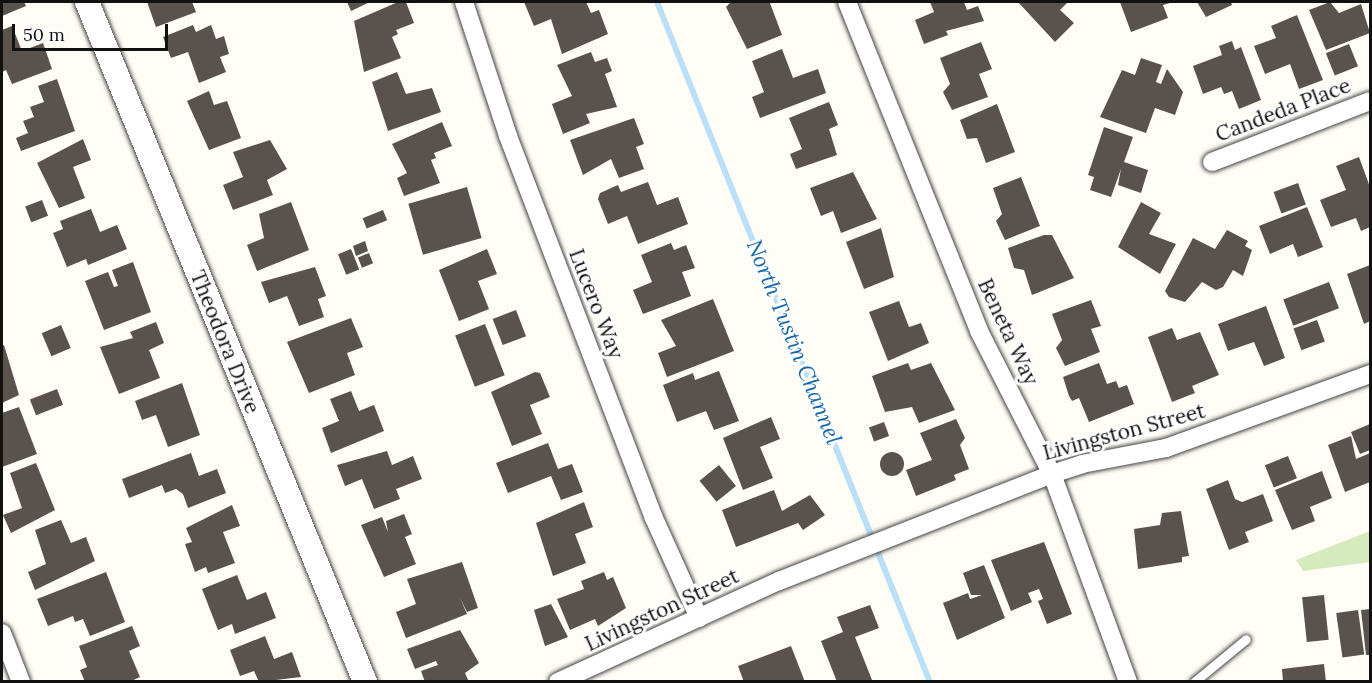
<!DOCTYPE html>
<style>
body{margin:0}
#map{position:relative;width:1372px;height:683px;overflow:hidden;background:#fffdf5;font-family:Lora,serif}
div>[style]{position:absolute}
.green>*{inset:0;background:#d5ebbd}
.stream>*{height:6px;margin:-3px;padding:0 3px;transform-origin:3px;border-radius:3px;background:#b9e0f7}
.building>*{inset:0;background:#5a524d;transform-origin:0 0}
.round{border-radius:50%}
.roads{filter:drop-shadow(0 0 2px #444) drop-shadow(0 0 2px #444)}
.service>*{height:9px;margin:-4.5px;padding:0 4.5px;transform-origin:4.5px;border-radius:4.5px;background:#fff}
.minor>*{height:18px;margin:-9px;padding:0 9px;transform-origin:9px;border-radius:9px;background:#fff}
.tertiary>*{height:24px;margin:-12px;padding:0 12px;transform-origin:12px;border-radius:12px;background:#fff}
span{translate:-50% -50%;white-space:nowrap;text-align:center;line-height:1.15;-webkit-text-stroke:6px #fff;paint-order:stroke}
.street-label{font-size:21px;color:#111}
.water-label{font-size:22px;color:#1768a6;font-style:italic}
.frame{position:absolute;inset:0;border:3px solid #111;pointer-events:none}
.scale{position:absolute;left:12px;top:24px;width:156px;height:27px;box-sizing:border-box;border:3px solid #111;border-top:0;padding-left:8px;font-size:18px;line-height:21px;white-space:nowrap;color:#111;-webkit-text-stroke:4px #fff;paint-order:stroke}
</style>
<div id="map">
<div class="green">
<i style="clip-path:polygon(1370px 531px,1370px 562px,1303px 571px,1296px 560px)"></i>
</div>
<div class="stream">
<i style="left:657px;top:2px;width:733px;rotate:68.13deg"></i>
</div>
<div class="building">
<i style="clip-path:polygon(2px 2px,24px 2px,26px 6px,2px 16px)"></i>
<i style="clip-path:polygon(147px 2px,192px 2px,196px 12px,156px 27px)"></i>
<i style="clip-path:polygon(347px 2px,370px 2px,351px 11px)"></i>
<i style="clip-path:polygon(398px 2px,406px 2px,414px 23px,396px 30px,398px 34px,392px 37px,401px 58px,364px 72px,354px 21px)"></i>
<i style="clip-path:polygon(524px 2px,586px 2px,591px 13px,599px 10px,608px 34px,562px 54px,551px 19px,534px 26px)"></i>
<i style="clip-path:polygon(731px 2px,774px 2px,770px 3px,782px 35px,747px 49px,726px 7px)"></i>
<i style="clip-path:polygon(930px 2px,964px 2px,967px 10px,978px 6px,984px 21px,946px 31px,948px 35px,924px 44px,915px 20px,934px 12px)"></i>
<i style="clip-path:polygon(1018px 2px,1068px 2px,1060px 10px,1074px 23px,1055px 42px)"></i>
<i style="clip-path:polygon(1120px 2px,1173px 2px,1163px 5px,1168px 18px,1131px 32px)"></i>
<i style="clip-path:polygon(1197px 2px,1231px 2px,1232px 5px,1206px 17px)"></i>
<i style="clip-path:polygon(1330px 2px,1339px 13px,1361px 4px,1370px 33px,1326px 50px,1309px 10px)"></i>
<i style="clip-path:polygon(1297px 15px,1323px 80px,1299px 89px,1290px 64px,1265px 74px,1254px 46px,1276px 38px,1271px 26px)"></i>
<i style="clip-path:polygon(193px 25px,196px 32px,211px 25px,216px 39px,224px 36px,229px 54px,220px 57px,226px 72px,199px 83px,188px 52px,171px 58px,163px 37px)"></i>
<i style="clip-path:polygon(12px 26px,22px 51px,43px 43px,52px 69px,12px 84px,6px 70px,2px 72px,2px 30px)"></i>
<i style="clip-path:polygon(1232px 41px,1235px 50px,1241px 47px,1261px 100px,1239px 109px,1232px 91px,1224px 94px,1221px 87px,1203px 94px,1193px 66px,1222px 55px,1219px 46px)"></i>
<i style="clip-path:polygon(981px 42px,992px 69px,979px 74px,988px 97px,952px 110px,943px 92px,950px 84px,940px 58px)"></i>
<i style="left:1349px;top:44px;width:24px;height:25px;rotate:68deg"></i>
<i style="clip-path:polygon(782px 49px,793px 78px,818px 69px,826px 93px,760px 118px,752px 97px,764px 92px,752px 61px)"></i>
<i style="clip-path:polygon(591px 52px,595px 62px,607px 58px,612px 71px,605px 74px,617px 107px,586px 114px,590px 123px,563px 134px,552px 104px,572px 96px,557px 65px)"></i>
<i style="clip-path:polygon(1141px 58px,1162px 65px,1156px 82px,1161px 84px,1167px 69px,1183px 92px,1175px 115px,1155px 108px,1146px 133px,1100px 117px,1122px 70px,1135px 75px)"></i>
<i style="clip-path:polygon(397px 72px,406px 94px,432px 88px,441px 112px,388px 131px,372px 82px)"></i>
<i style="clip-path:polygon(57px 79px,75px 131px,21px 151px,16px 138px,28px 133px,23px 121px,34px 117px,30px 107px,44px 102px,38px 86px)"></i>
<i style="clip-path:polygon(209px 91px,214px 105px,227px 101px,241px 138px,209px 150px,187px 101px)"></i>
<i style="clip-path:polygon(829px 102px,838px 125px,829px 129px,837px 155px,796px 169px,790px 154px,802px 149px,789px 118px)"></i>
<i style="clip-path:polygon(997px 104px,1015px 152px,986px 163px,977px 138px,967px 139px,960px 120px)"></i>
<i style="clip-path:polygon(634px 118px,644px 144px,636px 147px,644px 169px,619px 178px,611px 159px,583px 175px,570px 140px)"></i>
<i style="clip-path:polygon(442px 122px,452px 146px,434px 153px,436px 158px,431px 160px,440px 183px,404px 196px,397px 178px,407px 173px,392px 144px)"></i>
<i style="clip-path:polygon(1104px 127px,1133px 137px,1124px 162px,1148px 170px,1141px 193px,1118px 185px,1121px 169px,1111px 197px,1090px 190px,1094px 177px,1088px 175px)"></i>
<i style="clip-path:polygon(83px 139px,91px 160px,73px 167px,85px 198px,59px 208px,37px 163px)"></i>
<i style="clip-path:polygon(270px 140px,287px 169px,267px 180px,273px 195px,233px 210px,223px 185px,243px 177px,233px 152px)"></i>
<i style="clip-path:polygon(1359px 157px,1370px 187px,1370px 227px,1361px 231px,1356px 218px,1331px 227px,1320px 200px,1346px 190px,1336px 166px)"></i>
<i style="clip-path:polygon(853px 172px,877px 219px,841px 233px,833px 211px,821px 216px,810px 188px)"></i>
<i style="clip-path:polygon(1021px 177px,1040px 226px,1005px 240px,996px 221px,1002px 214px,993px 188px)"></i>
<i style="clip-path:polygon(648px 182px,657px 205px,678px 197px,688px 224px,638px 244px,627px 216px,608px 224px,598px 199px,600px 193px,618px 185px,621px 192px)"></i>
<i style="left:1298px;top:183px;width:23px;height:26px;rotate:70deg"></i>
<i style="left:467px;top:187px;width:53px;height:61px;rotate:74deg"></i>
<i style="left:42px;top:200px;width:17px;height:18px;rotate:69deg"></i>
<i style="clip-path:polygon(291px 202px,309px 250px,257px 271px,247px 245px,264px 238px,259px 214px)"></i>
<i style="clip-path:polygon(1141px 202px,1161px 213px,1149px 234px,1176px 244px,1160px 274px,1118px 247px)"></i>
<i style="clip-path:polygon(1307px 207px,1323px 247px,1298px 257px,1293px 244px,1270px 254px,1259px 226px)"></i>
<i style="clip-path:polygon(91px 209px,100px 232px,117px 225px,127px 249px,88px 265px,86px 259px,67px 267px,53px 233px,63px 229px,60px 221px)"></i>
<i style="left:383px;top:210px;width:11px;height:22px;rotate:68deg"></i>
<i style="clip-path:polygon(881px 228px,894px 277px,864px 289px,846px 242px)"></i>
<i style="clip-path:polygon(1227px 230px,1248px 241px,1245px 246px,1252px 250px,1243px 276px,1233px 270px,1223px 287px,1216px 290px,1202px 282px,1185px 302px,1169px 297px,1165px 291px,1193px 238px,1215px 249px)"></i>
<i style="clip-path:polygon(1044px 235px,1052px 235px,1074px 278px,1032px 295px,1024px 270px,1014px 268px,1008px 248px)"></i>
<i style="clip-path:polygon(365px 241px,368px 251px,356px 256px,353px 246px)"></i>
<i style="clip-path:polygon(671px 243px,674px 250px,686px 245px,695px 268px,682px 272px,691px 296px,643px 314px,633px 290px,652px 282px,641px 255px)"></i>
<i style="left:351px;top:249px;width:22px;height:14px;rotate:68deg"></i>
<i style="clip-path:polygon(487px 249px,497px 274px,478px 281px,489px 309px,459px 321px,439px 270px)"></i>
<i style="left:369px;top:253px;width:11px;height:12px;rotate:68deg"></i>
<i style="clip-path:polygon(133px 262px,151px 312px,104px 330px,85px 281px,108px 272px,114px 287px,118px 286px,112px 270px)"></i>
<i style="clip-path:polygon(1370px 265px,1370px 321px,1364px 324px,1347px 274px)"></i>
<i style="clip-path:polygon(315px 267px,326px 296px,318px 299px,324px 317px,299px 326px,287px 296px,269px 303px,261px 282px)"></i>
<i style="left:1329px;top:282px;width:28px;height:49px;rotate:69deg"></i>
<i style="clip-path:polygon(713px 299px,734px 351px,667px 377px,658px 353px,676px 346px,661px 320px)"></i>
<i style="clip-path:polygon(1091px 300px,1101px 326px,1091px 329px,1100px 352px,1065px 366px,1056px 348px,1062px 340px,1052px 314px)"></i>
<i style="clip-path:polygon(899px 301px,909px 327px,921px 323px,929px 343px,888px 361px,869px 312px)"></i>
<i style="clip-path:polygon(1266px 306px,1285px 358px,1264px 366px,1254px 342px,1228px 351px,1218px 324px)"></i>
<i style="left:516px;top:310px;width:28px;height:25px;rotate:69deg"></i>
<i style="clip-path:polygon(351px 318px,363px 347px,347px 353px,355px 375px,309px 393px,287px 342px)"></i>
<i style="left:1317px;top:320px;width:23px;height:25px;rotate:70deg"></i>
<i style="clip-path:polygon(156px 322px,164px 343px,149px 350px,160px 378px,119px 394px,100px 347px,133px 338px,130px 332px)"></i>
<i style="left:485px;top:324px;width:55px;height:32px;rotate:69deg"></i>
<i style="left:61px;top:325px;width:25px;height:21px;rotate:67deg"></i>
<i style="clip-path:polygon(1172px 328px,1177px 340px,1200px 332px,1219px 375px,1192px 386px,1195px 393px,1172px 402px,1148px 337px)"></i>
<i style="clip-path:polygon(4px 345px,19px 395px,2px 403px,2px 346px)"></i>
<i style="clip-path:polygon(908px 363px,911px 370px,931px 363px,955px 410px,919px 423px,912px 407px,885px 412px,872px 376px)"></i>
<i style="clip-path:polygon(1099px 363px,1107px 384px,1116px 381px,1119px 388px,1127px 385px,1134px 404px,1089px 422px,1079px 398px,1072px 401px,1069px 396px,1063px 377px)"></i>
<i style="clip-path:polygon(719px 371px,739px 421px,714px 430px,706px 411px,677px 422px,663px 385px,693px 373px,695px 380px)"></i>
<i style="clip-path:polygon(535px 372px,540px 373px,550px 397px,530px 405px,542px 434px,512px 446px,491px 392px)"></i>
<i style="clip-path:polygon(182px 383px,200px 435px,168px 447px,156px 415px,142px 420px,135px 401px)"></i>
<i style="left:57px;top:389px;width:17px;height:29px;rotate:69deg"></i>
<i style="clip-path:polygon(351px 391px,359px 411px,374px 405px,384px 431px,331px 453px,322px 428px,339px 421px,330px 399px)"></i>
<i style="clip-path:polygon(19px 407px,37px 454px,2px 467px,2px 413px)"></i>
<i style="clip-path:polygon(771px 417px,780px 439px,760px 447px,773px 478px,743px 490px,723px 438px)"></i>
<i style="clip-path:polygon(956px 419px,965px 438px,960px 445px,969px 469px,954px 475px,956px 480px,916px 496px,906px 470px,932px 460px,920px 433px)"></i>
<i style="left:884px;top:422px;width:15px;height:16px;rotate:70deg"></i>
<i style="clip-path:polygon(1370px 424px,1370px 450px,1360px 454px,1351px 432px)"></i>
<i style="clip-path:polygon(1351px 436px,1356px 459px,1370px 453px,1370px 482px,1345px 492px,1328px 445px)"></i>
<i style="clip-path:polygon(548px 443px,558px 469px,572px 464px,583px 492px,561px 500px,551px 476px,508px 493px,496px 463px)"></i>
<i style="clip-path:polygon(387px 451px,392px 465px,413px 456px,422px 479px,396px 489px,400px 499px,374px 509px,362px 479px,345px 486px,337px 465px)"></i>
<i class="round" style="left:880px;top:452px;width:24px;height:24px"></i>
<i style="clip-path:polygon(191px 453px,199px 476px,217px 469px,226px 493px,188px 508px,183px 494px,176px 489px,165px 493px,162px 485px,129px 498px,122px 479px)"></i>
<i style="left:1288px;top:456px;width:24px;height:25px;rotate:68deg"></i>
<i style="clip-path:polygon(36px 463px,55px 510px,11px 533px,3px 515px,22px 508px,10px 473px)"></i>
<i style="left:719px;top:465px;width:27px;height:25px;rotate:51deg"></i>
<i style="clip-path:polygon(1322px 471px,1332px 498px,1310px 507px,1315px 521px,1292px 530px,1275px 490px)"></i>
<i style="clip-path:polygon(1228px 480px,1235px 499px,1242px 502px,1263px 494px,1273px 521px,1245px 532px,1249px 542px,1229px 550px,1206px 489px)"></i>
<i style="clip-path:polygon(774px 490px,782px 511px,810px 495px,825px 515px,803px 530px,798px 523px,736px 547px,722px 510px)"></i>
<i style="clip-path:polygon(584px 502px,593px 527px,575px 534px,586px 563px,553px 576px,536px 523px)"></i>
<i style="clip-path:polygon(232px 505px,240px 526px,223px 532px,235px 563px,208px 573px,206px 567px,195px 572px,185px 544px,192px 542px,186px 528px)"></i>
<i style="clip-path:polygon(1181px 511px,1189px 556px,1182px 557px,1182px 562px,1138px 569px,1134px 529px,1160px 525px,1162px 513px)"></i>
<i style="clip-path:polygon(404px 514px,412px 534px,405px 537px,416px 564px,384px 577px,361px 525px,382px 517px,388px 532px,386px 521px)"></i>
<i style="clip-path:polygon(61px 520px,71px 543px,86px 537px,95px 561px,35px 590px,28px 572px,46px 564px,35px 530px)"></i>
<i style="clip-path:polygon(1044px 542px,1072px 614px,1047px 624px,1038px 601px,1043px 599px,1039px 589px,1028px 593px,1032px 602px,1011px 611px,991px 560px)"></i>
<i style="clip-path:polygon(462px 562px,478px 608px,467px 612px,460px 598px,467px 614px,406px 638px,396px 612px,416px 604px,407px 579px)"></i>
<i style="clip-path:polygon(984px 565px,1005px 618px,957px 640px,943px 603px,968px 593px,970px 599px,982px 595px,971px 595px,963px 573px)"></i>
<i style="clip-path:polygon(106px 572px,125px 622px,90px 636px,83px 619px,75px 622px,73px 616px,48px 626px,37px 599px)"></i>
<i style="clip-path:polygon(604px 572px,607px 580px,613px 577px,626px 608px,598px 626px,595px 619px,570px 630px,557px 599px,584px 589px,581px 581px)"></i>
<i style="clip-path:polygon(237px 575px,247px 600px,266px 592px,276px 618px,235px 634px,232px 624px,218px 630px,202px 589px)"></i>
<i style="left:1324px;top:595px;width:45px;height:22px;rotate:84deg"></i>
<i style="clip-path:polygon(551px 604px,568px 637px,545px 646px,534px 610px)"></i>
<i style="clip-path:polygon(870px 605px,879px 628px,855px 637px,872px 680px,837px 682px,821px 641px,843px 632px,837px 617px)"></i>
<i style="clip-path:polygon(1370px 609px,1370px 655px,1366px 655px,1361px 610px)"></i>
<i style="left:1358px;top:610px;width:45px;height:22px;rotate:82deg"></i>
<i style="clip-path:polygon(132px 626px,140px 646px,129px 651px,140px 677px,129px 682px,85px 682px,80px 670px,87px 667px,79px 646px)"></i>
<i style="clip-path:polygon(460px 630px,479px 663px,465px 673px,469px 682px,425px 682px,421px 671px,438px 665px,436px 661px,415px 669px,407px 649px)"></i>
<i style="clip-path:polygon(265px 636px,274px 659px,292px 652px,301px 677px,259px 682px,254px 671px,240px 676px,230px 650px)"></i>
<i style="clip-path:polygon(791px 646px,805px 682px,744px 682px,738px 666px)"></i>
<i style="clip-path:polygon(1324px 664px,1326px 682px,1283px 682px,1282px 669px)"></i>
</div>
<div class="roads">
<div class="service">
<i style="left:1194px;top:682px;width:67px;rotate:-39.6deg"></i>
</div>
<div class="minor">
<i style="left:464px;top:2px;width:141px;rotate:71.8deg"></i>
<i style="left:508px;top:136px;width:407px;rotate:69.1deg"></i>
<i style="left:653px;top:516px;width:112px;rotate:65.7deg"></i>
<i style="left:847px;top:2px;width:354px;rotate:68.1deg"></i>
<i style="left:979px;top:331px;width:161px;rotate:63deg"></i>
<i style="left:1052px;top:474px;width:221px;rotate:69.9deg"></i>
<i style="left:1212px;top:162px;width:169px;rotate:-21.1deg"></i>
<i style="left:2px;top:633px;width:53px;rotate:68.8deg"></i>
<i style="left:558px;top:682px;width:243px;rotate:-24.6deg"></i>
<i style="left:779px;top:581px;width:293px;rotate:-21.4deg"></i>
<i style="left:1052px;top:474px;width:32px;rotate:-18deg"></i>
<i style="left:1082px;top:464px;width:86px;rotate:-10.8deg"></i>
<i style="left:1166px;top:448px;width:217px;rotate:-19.9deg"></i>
</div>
<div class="tertiary">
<i style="left:87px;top:2px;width:735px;rotate:67.76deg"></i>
</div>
</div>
<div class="street-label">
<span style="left:1283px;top:110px;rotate:-21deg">Candeda Place</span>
<span style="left:596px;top:304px;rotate:69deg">Lucero Way</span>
<span style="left:1008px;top:332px;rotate:65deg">Beneta Way</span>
<span style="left:225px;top:342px;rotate:68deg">Theodora Drive</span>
<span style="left:1124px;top:432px;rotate:-15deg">Livingston Street</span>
<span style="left:662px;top:610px;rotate:-25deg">Livingston Street</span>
</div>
<div class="water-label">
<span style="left:794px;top:342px;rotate:68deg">North Tustin Channel</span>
</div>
<div class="frame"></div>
<div class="scale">50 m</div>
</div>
